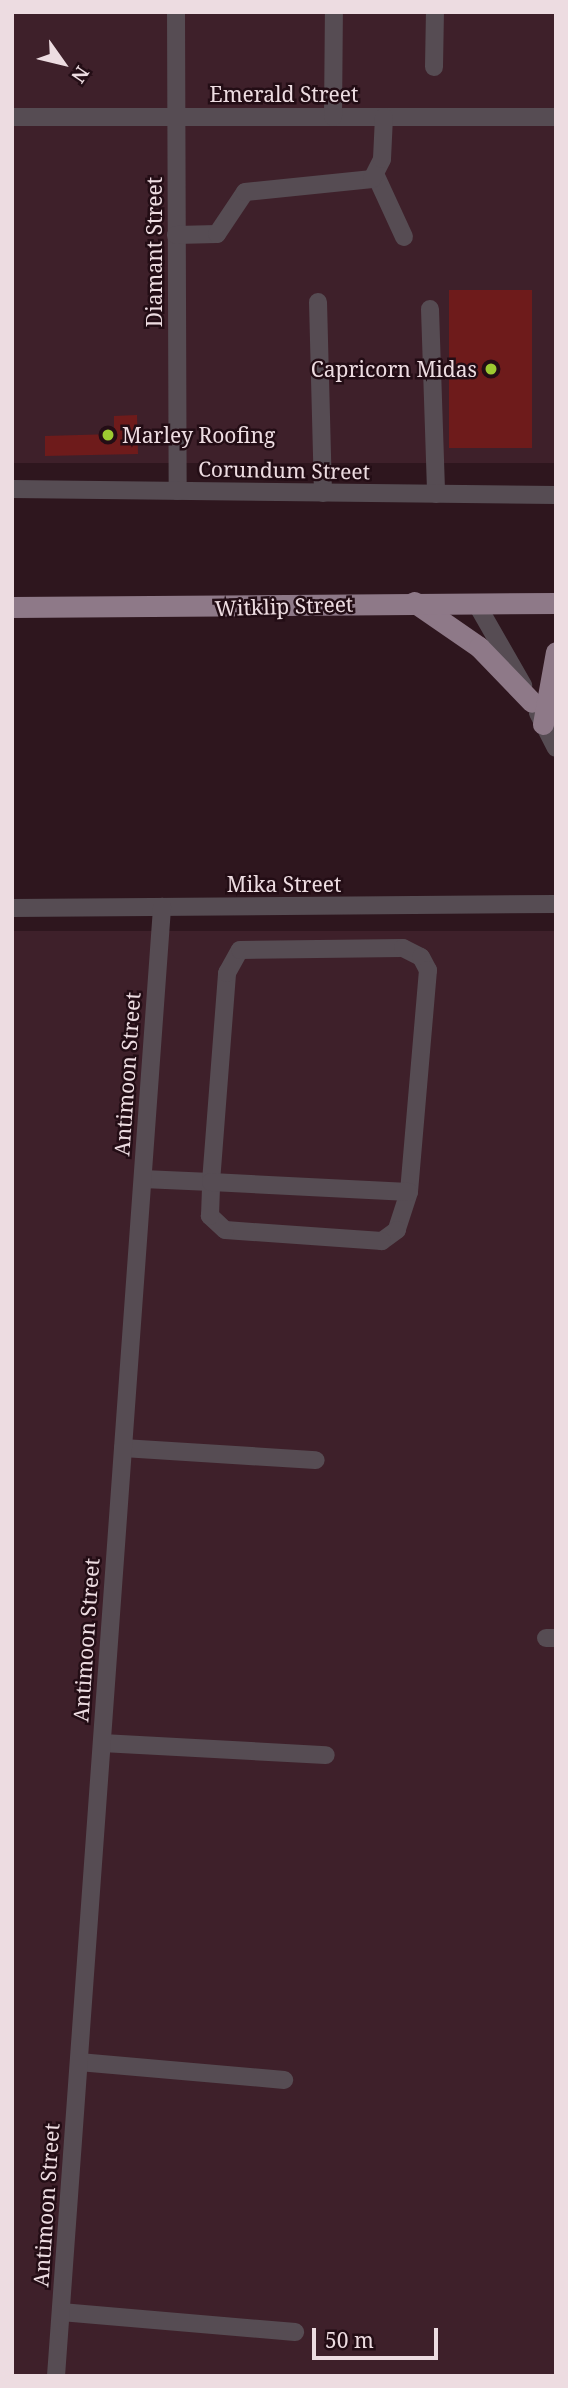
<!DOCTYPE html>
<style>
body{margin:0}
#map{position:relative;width:568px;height:2388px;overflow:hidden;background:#2e161e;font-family:"Noto Serif",serif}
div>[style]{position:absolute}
.built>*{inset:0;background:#3e202a;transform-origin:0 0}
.building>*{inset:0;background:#6e1b1b;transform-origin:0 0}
.minor>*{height:18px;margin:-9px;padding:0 9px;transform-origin:9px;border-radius:9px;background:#564c53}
.major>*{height:21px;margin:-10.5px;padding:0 10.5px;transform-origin:10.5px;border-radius:10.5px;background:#8e7988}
.dots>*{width:19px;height:19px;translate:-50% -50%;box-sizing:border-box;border:4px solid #230d15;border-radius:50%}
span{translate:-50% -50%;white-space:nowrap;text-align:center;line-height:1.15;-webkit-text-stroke:5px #230d15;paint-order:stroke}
.street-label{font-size:21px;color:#eddce1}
.poi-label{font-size:21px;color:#eddce1}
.right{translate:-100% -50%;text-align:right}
.left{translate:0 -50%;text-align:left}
.frame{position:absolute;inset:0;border:14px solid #eddce1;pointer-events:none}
.north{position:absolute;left:28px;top:28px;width:70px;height:70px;-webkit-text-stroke:5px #230d15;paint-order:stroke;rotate:124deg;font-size:19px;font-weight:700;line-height:28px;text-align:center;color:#eddce1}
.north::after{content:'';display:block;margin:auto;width:24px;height:32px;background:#eddce1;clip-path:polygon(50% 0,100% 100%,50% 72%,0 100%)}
.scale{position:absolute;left:312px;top:2328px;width:126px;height:32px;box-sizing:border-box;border:4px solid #eddce1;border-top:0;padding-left:9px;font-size:21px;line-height:24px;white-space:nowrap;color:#eddce1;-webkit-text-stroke:5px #230d15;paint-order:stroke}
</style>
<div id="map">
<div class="built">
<i style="left:12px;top:12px;width:544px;height:451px"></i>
<i style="left:12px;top:931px;width:544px;height:1445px"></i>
</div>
<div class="building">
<i style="left:449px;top:290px;width:83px;height:158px"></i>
<i style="clip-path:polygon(137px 415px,138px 454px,45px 456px,45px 436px,114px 434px,114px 416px)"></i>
</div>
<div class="minor">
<i style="left:176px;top:12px;width:479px;rotate:89.8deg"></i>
<i style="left:434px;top:67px;width:55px;rotate:-89deg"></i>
<i style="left:12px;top:117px;width:544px"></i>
<i style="left:333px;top:117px;width:105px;rotate:-89.5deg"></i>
<i style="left:376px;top:176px;width:67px;rotate:65.3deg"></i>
<i style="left:176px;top:235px;width:41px;rotate:-1.4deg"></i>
<i style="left:217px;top:234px;width:50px;rotate:-56.3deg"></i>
<i style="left:245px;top:192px;width:128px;rotate:-5.8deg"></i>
<i style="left:372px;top:179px;width:22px;rotate:-63deg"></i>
<i style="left:382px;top:159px;width:42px;rotate:-87.3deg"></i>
<i style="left:318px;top:302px;width:191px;rotate:88.5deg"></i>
<i style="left:430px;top:309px;width:185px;rotate:88.1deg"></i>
<i style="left:12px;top:489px;width:544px;rotate:0.63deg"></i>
<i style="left:476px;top:603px;width:95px;rotate:60.2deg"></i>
<i style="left:538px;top:713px;width:39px;rotate:63deg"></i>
<i style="left:12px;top:908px;width:544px;rotate:-0.42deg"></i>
<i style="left:143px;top:1179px;width:68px;rotate:2.5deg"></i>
<i style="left:211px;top:1182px;width:210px;rotate:-85.6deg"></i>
<i style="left:227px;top:973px;width:26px;rotate:-61deg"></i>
<i style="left:240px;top:950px;width:163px;rotate:-0.7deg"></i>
<i style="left:403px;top:948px;width:20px;rotate:27deg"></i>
<i style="left:421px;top:957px;width:15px;rotate:62deg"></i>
<i style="left:428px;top:970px;width:223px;rotate:94.9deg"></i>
<i style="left:409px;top:1192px;width:40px;rotate:108deg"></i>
<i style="left:397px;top:1230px;width:19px;rotate:144deg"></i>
<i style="left:382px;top:1241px;width:157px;rotate:-176deg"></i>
<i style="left:225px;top:1230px;width:21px;rotate:-137deg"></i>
<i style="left:210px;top:1216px;width:34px;rotate:-88deg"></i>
<i style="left:211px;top:1182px;width:198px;rotate:2.9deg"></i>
<i style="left:123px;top:1448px;width:193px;rotate:3.6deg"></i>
<i style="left:546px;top:1638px;width:10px"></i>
<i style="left:102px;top:1743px;width:224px;rotate:3.1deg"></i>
<i style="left:79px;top:2062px;width:206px;rotate:5deg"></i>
<i style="left:61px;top:2312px;width:235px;rotate:4.9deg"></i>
<i style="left:56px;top:2376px;width:1473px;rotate:-85.87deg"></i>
</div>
<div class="major">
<i style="left:414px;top:602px;width:79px;rotate:34.7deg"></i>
<i style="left:479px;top:647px;width:76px;rotate:46.1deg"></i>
<i style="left:12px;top:607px;width:544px;rotate:-0.42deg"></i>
<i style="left:543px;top:724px;width:73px;rotate:-79.8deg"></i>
</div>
<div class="dots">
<i style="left:491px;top:369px;background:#9dca31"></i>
<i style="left:108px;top:435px;background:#9dca31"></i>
</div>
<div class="street-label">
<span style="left:284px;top:94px">Emerald Street</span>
<span style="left:154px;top:252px;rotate:-90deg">Diamant Street</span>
<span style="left:284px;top:470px;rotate:1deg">Corundum Street</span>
<span style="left:284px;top:606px;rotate:-2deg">Witklip Street</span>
<span style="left:284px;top:884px">Mika Street</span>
<span style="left:127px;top:1074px;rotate:-86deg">Antimoon Street</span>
<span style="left:86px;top:1640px;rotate:-86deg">Antimoon Street</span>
<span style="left:46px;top:2205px;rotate:-86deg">Antimoon Street</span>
</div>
<div class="poi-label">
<span class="right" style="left:477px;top:369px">Capricorn Midas</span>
<span class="left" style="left:122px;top:435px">Marley Roofing</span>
</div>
<div class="frame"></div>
<div class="north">N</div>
<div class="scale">50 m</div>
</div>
